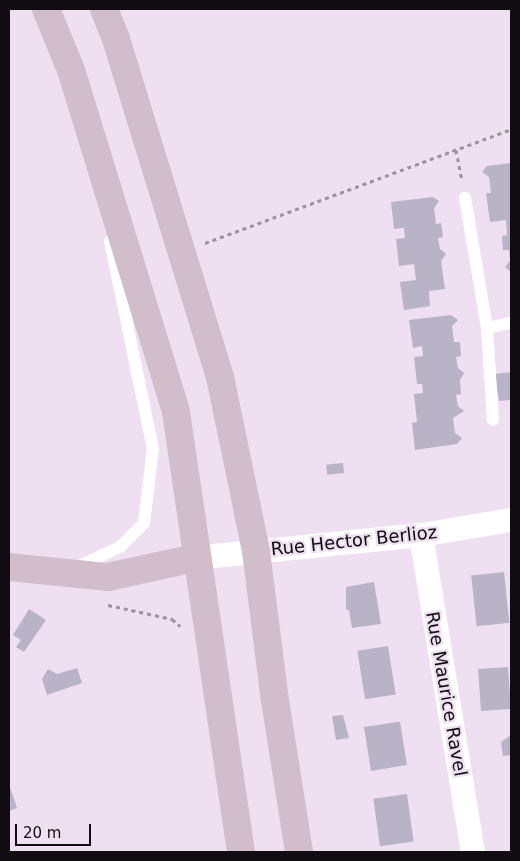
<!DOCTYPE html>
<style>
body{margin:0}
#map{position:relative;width:520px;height:861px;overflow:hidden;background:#eee0f1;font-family:"DejaVu Sans",sans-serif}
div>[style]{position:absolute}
.building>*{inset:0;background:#b8b3c6;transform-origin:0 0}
.path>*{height:3px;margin-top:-1.5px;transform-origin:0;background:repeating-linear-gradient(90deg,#9d93a0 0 4px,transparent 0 8px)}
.lane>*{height:12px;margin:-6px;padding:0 6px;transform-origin:6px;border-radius:6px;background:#fff}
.street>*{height:24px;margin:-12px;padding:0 12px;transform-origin:12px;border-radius:12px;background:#fff}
.secondary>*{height:28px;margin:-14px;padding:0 14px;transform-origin:14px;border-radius:14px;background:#d2becb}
span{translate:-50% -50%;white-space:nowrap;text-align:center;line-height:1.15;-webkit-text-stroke:4.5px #eee0f1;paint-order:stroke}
.street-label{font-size:18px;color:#100c11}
.frame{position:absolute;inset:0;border:10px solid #100c11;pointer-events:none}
.scale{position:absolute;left:15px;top:824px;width:76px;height:22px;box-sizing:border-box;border:2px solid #100c11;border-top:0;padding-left:6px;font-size:15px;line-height:18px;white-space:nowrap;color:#100c11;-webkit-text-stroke:4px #eee0f1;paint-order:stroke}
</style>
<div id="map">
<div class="building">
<i style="clip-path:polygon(511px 163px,511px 272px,505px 267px,510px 261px,509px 250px,503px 250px,502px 236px,507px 235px,506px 220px,490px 222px,486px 193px,491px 193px,489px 177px,482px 172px,487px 166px)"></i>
<i style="clip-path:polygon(433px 197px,439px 201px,434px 208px,436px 224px,441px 223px,443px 237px,438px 238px,440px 249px,446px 254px,441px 261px,445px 289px,429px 291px,430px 306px,404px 310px,400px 282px,416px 280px,414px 264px,399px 266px,396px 239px,405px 238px,404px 228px,394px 229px,391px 202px)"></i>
<i style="clip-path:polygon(451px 315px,458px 320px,452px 326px,454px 342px,460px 342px,461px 356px,456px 357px,458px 368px,464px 373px,460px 380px,461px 394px,456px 395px,458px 406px,464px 411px,453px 418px,455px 433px,462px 438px,457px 444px,415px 450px,412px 423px,417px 422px,414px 394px,423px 393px,422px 384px,417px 384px,414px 357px,423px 356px,422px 346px,413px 348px,409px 320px)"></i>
<i style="clip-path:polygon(511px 372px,511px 400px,499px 401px,495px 374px)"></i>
<i style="left:343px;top:463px;width:10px;height:17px;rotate:84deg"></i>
<i style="left:504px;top:572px;width:51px;height:33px;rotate:84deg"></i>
<i style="clip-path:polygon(374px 582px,381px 624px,352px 628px,349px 610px,346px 610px,346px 587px)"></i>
<i style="clip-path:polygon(29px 609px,46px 620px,24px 652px,16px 647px,21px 640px,13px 635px)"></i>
<i style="left:388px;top:646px;width:49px;height:31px;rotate:81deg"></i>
<i style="left:508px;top:667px;width:42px;height:30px;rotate:86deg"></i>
<i style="clip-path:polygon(77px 668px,82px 683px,47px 695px,42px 679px,48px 669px,57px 674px)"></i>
<i style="clip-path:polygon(343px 715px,349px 738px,336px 740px,332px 716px)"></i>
<i style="clip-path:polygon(397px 722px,400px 722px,407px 765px,371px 771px,364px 727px)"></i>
<i style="clip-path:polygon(511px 735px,511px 755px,503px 756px,501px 742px)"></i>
<i style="clip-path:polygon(9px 784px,17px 808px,9px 811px)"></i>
<i style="left:407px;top:794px;width:48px;height:34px;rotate:82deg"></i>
</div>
<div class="path">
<i style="left:456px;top:150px;width:32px;rotate:79deg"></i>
<i style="left:205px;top:243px;width:327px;rotate:-20.4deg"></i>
<i style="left:108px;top:605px;width:66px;rotate:12.3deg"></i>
<i style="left:172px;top:619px;width:11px;rotate:41deg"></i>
</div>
<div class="lane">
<i style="left:465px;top:198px;width:132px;rotate:80.4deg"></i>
<i style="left:487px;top:328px;width:92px;rotate:86.3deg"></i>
<i style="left:487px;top:328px;width:25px;rotate:-12deg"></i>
<i style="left:75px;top:568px;width:50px;rotate:-25deg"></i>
<i style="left:120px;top:547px;width:34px;rotate:-45deg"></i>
<i style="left:144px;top:523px;width:75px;rotate:-83.1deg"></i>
<i style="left:153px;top:449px;width:212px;rotate:-101.7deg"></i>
</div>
<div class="street">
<i style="left:421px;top:535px;width:321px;rotate:80.7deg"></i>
<i style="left:195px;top:558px;width:227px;rotate:-5.8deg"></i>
<i style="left:421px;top:535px;width:91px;rotate:-9.5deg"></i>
</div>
<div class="secondary">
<i style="left:46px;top:9px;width:66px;rotate:67.7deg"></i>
<i style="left:71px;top:70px;width:358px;rotate:72.9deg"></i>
<i style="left:176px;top:412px;width:445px;rotate:81.6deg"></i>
<i style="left:104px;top:9px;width:32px;rotate:68deg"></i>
<i style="left:116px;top:39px;width:354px;rotate:72.9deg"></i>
<i style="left:220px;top:377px;width:178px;rotate:78.3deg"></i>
<i style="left:256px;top:551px;width:144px;rotate:82.8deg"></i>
<i style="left:274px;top:694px;width:160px;rotate:81deg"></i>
<i style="left:9px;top:567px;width:100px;rotate:5.8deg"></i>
<i style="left:108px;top:577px;width:89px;rotate:-12.3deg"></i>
</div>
<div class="street-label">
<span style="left:354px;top:541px;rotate:-6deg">Rue Hector Berlioz</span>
<span style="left:446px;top:694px;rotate:80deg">Rue Maurice Ravel</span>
</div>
<div class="frame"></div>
<div class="scale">20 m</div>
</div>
